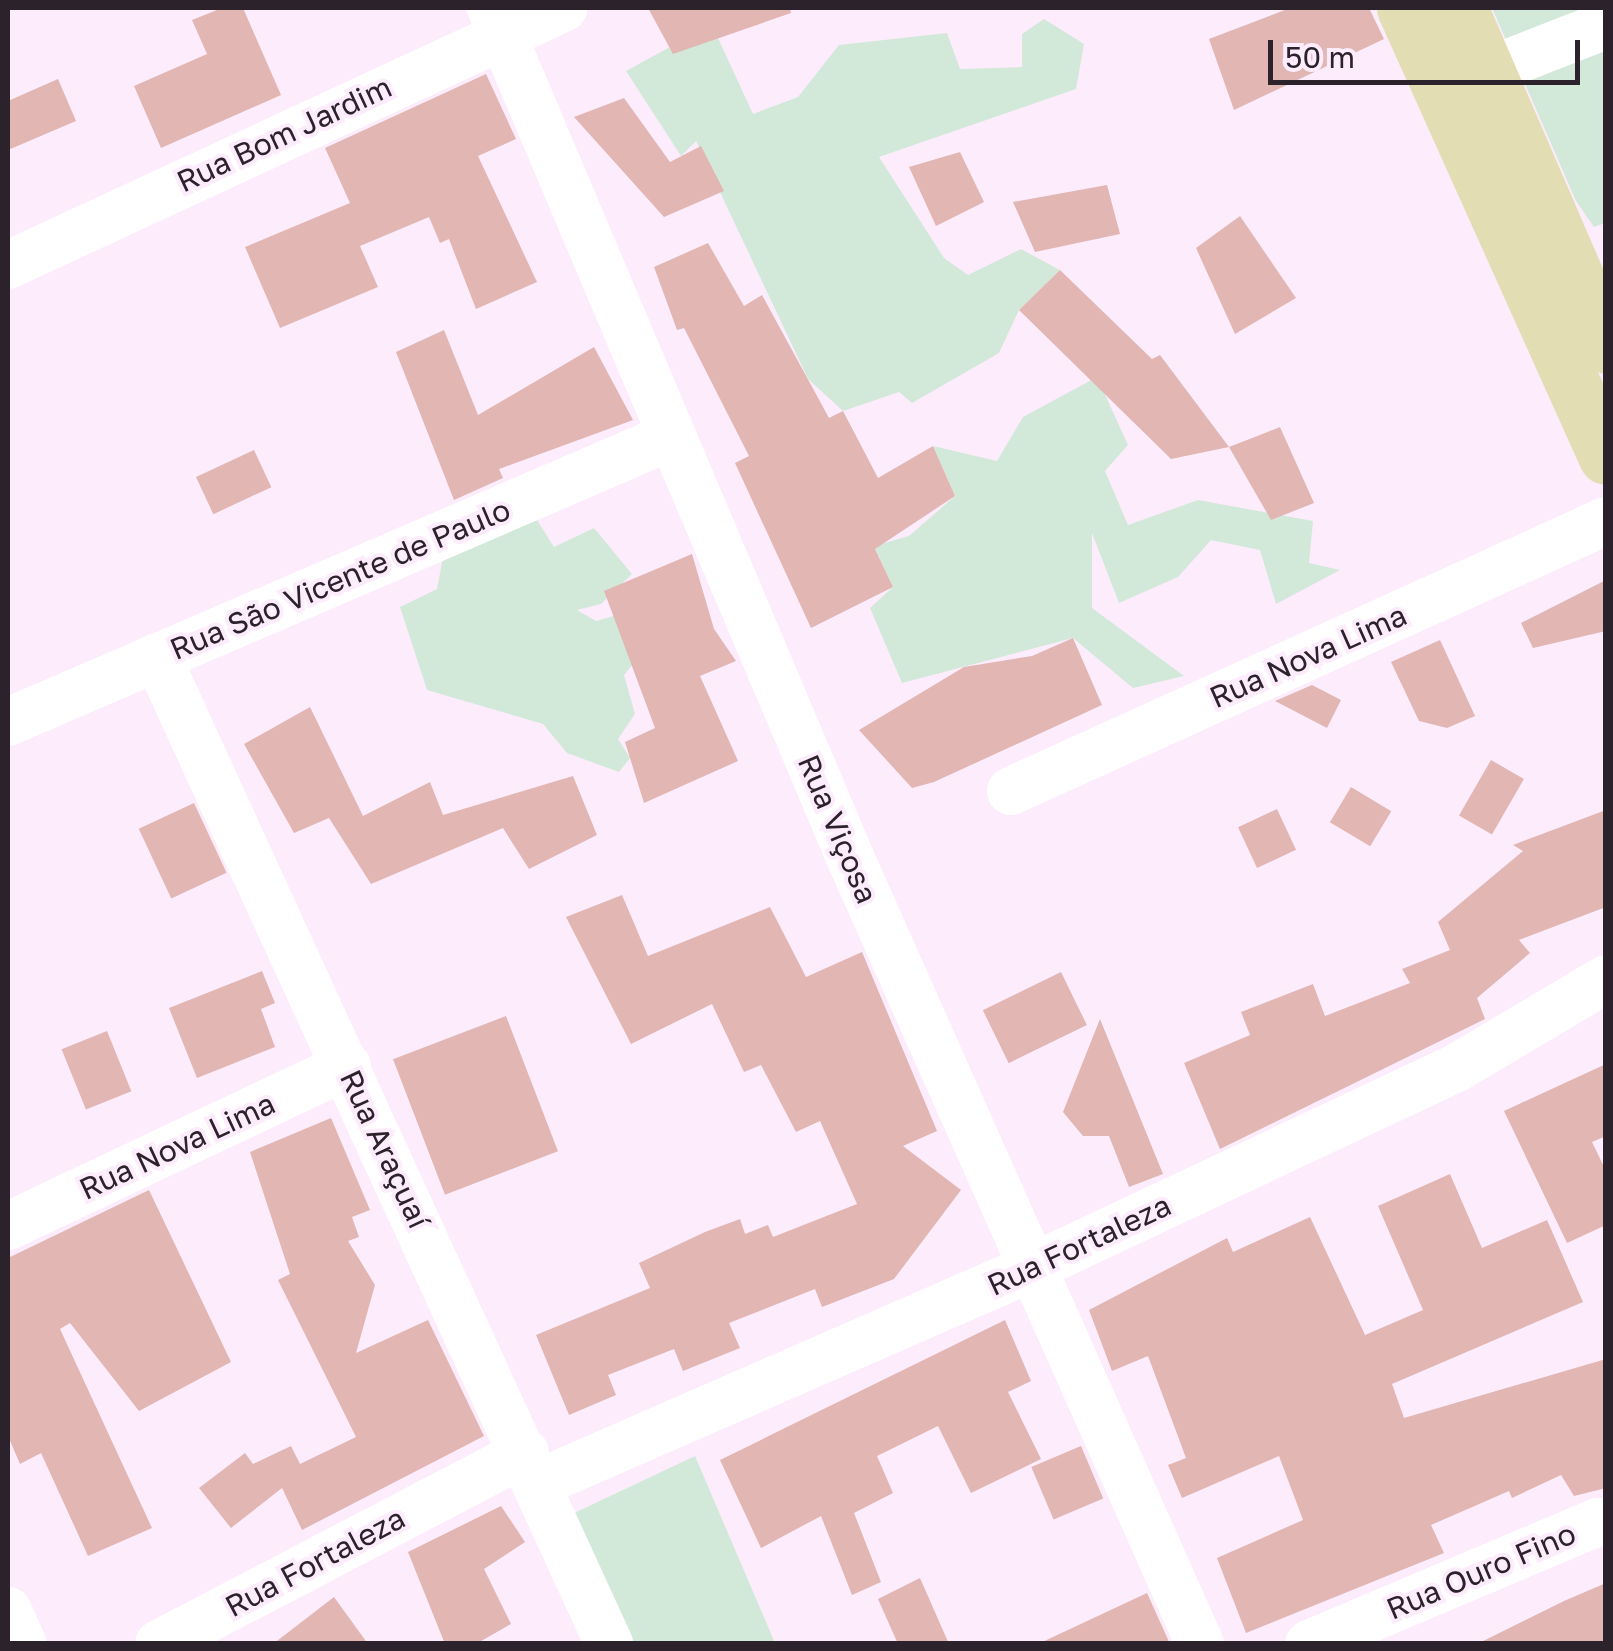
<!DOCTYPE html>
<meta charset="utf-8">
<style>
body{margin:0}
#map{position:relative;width:1613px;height:1651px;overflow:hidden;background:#fdecfc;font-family:"Golos Text",sans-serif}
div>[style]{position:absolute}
.green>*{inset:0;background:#d2e9d9}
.building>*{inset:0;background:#e1b6b3;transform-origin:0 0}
.street>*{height:48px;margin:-24px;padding:0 24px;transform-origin:24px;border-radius:24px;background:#fff}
.primary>*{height:55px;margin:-27.5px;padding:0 27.5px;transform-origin:27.5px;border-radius:27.5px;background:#e3ddb4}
span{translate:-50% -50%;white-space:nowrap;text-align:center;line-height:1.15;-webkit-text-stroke:8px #fdecfc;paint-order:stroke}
.street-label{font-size:30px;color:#2c222c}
.frame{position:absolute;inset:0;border:10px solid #2c222c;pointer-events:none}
.scale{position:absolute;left:1268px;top:40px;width:312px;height:45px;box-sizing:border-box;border:5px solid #2c222c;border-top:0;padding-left:12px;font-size:30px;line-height:35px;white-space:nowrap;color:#2c222c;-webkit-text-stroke:8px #fdecfc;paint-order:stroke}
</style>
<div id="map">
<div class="green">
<i style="clip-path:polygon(1492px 8px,1605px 8px,1605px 223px,1594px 227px,1576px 201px)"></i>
<i style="clip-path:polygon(1044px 19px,1084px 44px,1076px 89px,879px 157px,944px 258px,968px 275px,1021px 249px,1060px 270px,1019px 310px,999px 353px,912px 403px,899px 392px,843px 411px,808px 379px,696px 141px,681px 156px,626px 71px,670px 47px,718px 38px,753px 114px,798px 97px,839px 45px,947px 33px,960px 69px,1022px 67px,1022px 34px)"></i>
<i style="clip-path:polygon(1097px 377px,1128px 445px,1105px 471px,1128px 525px,1198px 500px,1313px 521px,1309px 563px,1340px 570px,1276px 604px,1260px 550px,1211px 540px,1178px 577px,1119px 603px,1092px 533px,1092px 608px,1184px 676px,1133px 688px,1073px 638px,902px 683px,870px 608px,893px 587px,874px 546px,909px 536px,955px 496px,933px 446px,997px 461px,1023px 417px)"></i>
<i style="clip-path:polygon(532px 512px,554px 547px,594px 528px,632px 574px,601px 604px,577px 610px,596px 621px,642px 608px,666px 624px,624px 675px,635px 714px,618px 739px,630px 758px,619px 772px,567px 753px,543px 724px,427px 690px,400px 607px,437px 589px,444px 552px)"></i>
<i style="clip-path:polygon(695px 1456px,775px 1643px,625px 1643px,570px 1515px)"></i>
</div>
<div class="building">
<i style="clip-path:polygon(222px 8px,243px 8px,281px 95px,161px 148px,134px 86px,207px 54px,192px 20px)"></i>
<i style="clip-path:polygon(648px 8px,790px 8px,791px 13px,673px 54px)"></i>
<i style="clip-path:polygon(1290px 8px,1369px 8px,1384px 39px,1234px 110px,1209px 39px)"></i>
<i style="clip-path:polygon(486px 74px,516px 139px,478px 156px,537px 282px,476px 309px,449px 239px,440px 243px,429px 217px,360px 246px,378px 287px,280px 328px,245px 247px,350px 203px,325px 148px)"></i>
<i style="clip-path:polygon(58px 79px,76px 121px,8px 150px,8px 101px)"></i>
<i style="clip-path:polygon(624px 98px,670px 162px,701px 146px,724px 191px,664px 217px,574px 117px)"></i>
<i style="clip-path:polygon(960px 152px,984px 202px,936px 226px,909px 167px)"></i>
<i style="clip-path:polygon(1107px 185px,1120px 234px,1035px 252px,1013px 202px)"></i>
<i style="clip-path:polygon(1240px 216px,1296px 298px,1235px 334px,1196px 248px)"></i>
<i style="clip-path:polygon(708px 243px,744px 306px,762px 295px,829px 418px,843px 411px,878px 478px,933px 446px,955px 496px,875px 549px,893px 587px,811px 628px,735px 463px,749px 456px,684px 328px,677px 330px,654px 267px)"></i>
<i style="clip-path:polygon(1060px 270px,1152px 359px,1160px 355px,1229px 447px,1171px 459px,1019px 310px)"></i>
<i style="clip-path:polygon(444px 330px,478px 415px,594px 347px,633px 420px,499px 469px,503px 478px,454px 500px,396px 352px)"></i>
<i style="clip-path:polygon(1280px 427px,1314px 503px,1271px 520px,1229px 447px)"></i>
<i style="left:254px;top:450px;width:41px;height:64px;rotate:65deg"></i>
<i style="clip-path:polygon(692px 554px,714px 629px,736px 661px,700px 676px,738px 761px,644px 803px,625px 742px,655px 728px,604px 591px)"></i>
<i style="clip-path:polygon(1606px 580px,1606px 631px,1533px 648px,1521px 623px)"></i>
<i style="clip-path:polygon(1073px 638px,1102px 705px,934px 782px,912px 788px,859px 730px,964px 667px,1032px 656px)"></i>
<i style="clip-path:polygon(1440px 640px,1475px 716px,1447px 728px,1419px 721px,1391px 662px)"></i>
<i style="clip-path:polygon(1312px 685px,1341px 700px,1327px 728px,1275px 701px)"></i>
<i style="clip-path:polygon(310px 707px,363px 816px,430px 782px,443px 815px,573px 776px,597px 835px,529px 869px,503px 828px,371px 884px,329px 818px,294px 833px,244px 744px)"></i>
<i style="left:1491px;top:760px;width:38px;height:64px;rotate:30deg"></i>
<i style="left:1351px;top:787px;width:47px;height:41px;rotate:31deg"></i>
<i style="left:194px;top:803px;width:77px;height:61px;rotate:65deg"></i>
<i style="left:1277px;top:809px;width:45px;height:43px;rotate:65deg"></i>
<i style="clip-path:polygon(1606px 810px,1606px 907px,1519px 940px,1530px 953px,1477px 998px,1485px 1019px,1220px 1149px,1184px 1063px,1250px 1035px,1241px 1012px,1313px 984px,1325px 1016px,1410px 983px,1402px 969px,1450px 950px,1438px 922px,1523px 851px,1513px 845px)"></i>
<i style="clip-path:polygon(622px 895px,648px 956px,770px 907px,806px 977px,862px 952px,937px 1131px,903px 1146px,961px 1190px,894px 1279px,822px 1307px,815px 1289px,729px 1323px,740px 1348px,683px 1371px,674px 1349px,608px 1375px,616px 1395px,569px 1415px,536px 1335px,650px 1288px,639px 1263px,705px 1232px,740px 1219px,745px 1234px,768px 1225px,773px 1237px,857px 1204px,820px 1121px,796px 1132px,761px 1065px,744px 1072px,712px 1004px,631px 1044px,566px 917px)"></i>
<i style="clip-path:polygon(262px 971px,275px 1003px,261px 1009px,275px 1047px,197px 1078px,169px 1008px)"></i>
<i style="left:1061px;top:972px;width:59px;height:87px;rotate:64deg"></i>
<i style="left:506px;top:1016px;width:145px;height:121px;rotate:69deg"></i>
<i style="clip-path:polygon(1100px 1019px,1163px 1174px,1129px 1187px,1109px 1136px,1083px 1136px,1063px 1112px)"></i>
<i style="left:107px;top:1031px;width:65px;height:49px;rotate:68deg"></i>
<i style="clip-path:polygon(1606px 1064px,1606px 1136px,1592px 1142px,1606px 1171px,1606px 1225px,1567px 1243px,1504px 1111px)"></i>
<i style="clip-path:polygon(331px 1118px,370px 1210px,352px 1217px,359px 1237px,348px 1241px,375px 1285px,356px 1353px,428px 1320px,484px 1436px,302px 1530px,282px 1488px,231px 1528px,199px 1488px,245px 1453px,253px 1464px,291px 1446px,300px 1464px,356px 1437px,278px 1280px,290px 1274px,250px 1152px)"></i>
<i style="clip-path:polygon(1450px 1174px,1482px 1248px,1547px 1220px,1583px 1302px,1392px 1384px,1404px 1418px,1606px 1359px,1606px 1488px,1574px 1496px,1561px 1475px,1512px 1498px,1509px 1491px,1431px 1525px,1444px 1553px,1246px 1633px,1217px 1558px,1303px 1520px,1279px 1456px,1182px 1498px,1168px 1465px,1186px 1458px,1148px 1356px,1112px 1371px,1089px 1310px,1227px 1238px,1233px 1252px,1310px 1217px,1365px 1335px,1423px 1310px,1378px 1206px)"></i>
<i style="clip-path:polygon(149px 1190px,231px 1362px,139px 1411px,70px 1323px,60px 1329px,152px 1528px,88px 1556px,41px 1453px,20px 1464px,8px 1436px,8px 1258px)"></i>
<i style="clip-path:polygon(1005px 1320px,1031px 1381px,1008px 1392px,1041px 1459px,971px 1493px,938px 1426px,877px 1456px,893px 1493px,854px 1513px,881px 1582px,852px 1595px,821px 1516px,761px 1548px,720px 1460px)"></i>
<i style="left:1081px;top:1446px;width:57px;height:54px;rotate:67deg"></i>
<i style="clip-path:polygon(501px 1506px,525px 1542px,484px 1569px,511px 1624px,476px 1644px,445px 1644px,408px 1552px)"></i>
<i style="clip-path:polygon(920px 1578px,949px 1644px,898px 1644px,878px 1599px)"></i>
<i style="clip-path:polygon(1606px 1583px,1606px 1644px,1477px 1644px,1564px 1601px)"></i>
<i style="clip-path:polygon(1147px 1593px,1170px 1644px,1038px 1644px)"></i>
<i style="clip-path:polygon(334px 1597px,368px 1644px,273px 1644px)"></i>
</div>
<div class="street">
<i style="left:491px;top:8px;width:929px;rotate:67.08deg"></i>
<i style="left:853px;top:864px;width:854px;rotate:66.02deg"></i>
<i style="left:1488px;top:71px;width:127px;rotate:-21.3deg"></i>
<i style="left:8px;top:265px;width:612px;rotate:-24.85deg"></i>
<i style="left:157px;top:657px;width:1086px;rotate:65.39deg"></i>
<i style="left:8px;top:722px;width:723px;rotate:-23.3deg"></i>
<i style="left:1011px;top:791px;width:653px;rotate:-24.41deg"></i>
<i style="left:8px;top:1226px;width:375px;rotate:-25.3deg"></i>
<i style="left:539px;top:1483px;width:535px;rotate:-23.59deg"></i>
<i style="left:1029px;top:1269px;width:474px;rotate:-25.2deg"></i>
<i style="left:1458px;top:1067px;width:172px;rotate:-30.7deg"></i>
<i style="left:8px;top:1611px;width:36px;rotate:66deg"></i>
<i style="left:159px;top:1644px;width:413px;rotate:-27.6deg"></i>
<i style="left:1309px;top:1644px;width:314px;rotate:-22.9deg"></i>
</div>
<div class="primary">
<i style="left:1404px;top:8px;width:492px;rotate:65.8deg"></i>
<i style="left:1460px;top:8px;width:368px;rotate:66.6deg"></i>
</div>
<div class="street-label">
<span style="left:284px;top:134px;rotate:-25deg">Rua Bom Jardim</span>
<span style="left:340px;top:579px;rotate:-23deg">Rua São Vicente de Paulo</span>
<span style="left:1308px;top:656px;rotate:-24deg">Rua Nova Lima</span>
<span style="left:838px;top:829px;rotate:67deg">Rua Viçosa</span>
<span style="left:177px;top:1146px;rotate:-25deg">Rua Nova Lima</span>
<span style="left:385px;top:1149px;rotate:65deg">Rua Araçuaí</span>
<span style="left:1079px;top:1245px;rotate:-25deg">Rua Fortaleza</span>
<span style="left:315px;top:1562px;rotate:-28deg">Rua Fortaleza</span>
<span style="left:1481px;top:1571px;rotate:-23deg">Rua Ouro Fino</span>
</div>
<div class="frame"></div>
<div class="scale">50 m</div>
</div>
